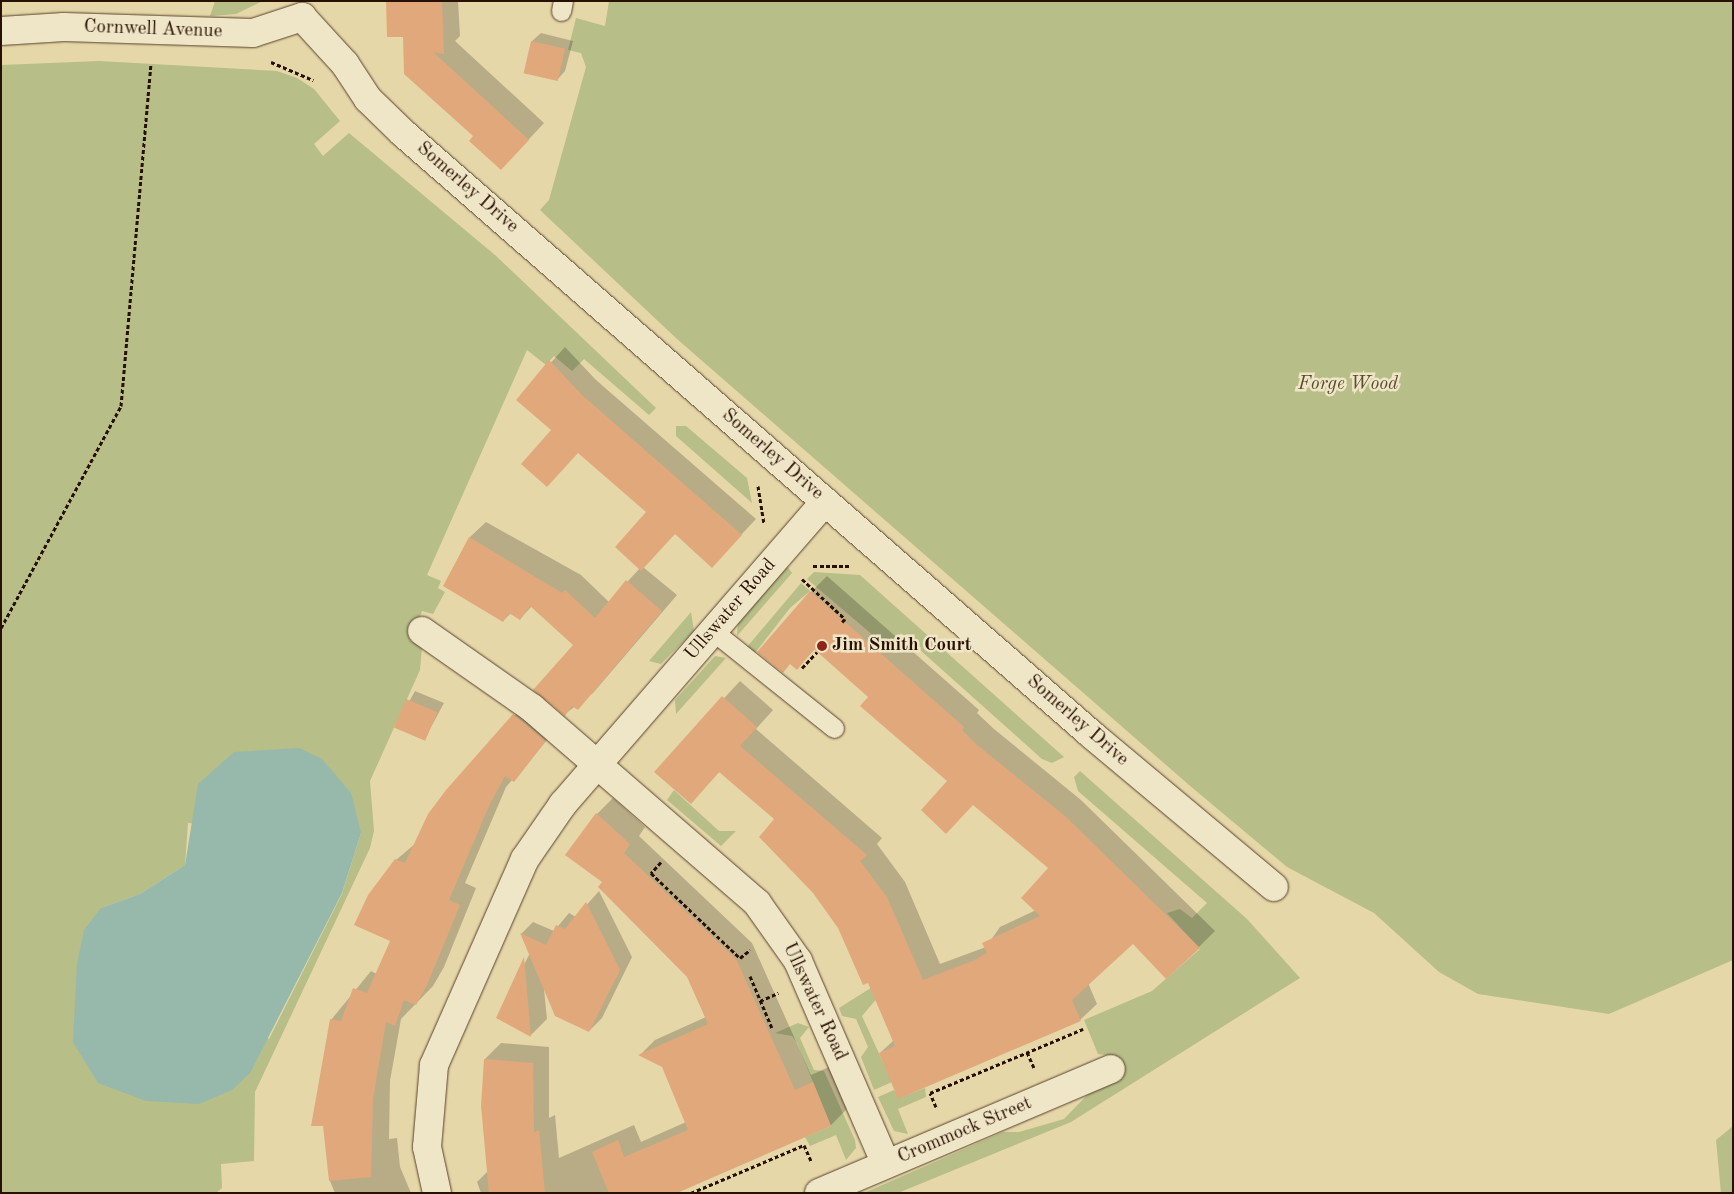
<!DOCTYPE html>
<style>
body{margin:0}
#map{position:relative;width:1734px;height:1194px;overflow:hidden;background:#e6d7a9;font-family:"Old Standard TT",serif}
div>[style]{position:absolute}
.green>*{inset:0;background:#b7be87}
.water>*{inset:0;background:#96b9ab}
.shadow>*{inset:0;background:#0003}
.building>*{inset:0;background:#e1a97b;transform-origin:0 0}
.path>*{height:3px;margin-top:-1.5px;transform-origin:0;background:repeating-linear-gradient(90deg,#271000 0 4px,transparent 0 6.5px)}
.roads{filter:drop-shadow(0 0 1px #57422a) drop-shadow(0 0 1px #57422a)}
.service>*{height:19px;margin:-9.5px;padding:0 9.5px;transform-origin:9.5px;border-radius:9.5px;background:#efe5c7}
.minor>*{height:28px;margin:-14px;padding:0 14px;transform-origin:14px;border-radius:14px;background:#efe5c7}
.tertiary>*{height:28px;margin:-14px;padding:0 14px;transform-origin:14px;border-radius:14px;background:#efe5c7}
.dots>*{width:14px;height:14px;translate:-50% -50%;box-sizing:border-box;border:2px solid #efe5c7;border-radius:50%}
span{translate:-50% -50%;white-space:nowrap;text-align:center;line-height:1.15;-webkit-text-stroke:5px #efe5c7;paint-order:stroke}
.street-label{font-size:19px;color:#271000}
.park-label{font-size:19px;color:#594d2f;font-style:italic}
.poi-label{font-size:19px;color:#271000;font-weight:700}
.left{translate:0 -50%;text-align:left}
.frame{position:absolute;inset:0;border:2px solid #271000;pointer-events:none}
</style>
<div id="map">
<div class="green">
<i style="clip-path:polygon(215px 1px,263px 1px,236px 14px,210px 16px)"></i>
<i style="clip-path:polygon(609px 1px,1733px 1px,1733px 960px,1609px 1014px,1478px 994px,1439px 972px,1374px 913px,1287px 867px,1189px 785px,677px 339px,540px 210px,549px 200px,586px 67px,581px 53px,568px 50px,576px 18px,605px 26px)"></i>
<i style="clip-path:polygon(evenodd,99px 61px,277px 71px,297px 78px,314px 89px,340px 121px,314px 144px,323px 156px,349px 133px,495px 255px,656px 408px,649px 415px,584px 359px,572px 371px,554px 356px,546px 365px,527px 350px,427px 575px,441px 581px,438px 588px,445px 592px,433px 614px,422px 611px,412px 640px,422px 647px,420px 670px,370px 781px,374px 831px,370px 848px,255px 1092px,254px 1161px,221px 1164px,222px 1188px,216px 1193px,1px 1193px,1px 65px,99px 61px,188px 823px,361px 833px,342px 894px,269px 1039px,101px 908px,140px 894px,185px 865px,188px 823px)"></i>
<i style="clip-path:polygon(676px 426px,686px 426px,747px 478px,752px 503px,676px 436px)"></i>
<i style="clip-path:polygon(787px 566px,792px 573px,737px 636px,738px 622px)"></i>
<i style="clip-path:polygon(814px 572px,860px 575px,1064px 757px,1052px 763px,1042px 759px,901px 633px,888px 648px,807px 579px)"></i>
<i style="clip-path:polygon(801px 583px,810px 591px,790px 608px,755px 653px,747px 647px)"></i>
<i style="clip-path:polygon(691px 612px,694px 631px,661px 664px,649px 661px)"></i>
<i style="clip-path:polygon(715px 656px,726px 658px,676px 714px,675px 700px)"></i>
<i style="clip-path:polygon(1080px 771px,1247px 919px,1300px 978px,1071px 1122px,898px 1193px,864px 1193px,1003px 1132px,1019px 1132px,1064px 1119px,1090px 1092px,1122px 1078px,1112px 1056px,1098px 1054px,1084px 1020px,1152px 991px,1200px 949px,1167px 913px,1180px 909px,1192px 918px,1207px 903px,1078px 791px,1074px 777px)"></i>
<i style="clip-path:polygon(674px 790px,719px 831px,736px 831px,721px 846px,667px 800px)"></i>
<i style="clip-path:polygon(874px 986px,879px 996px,862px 1016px,892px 1082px,874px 1090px,861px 1057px,868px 1047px,856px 1019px,842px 1016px,839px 1008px)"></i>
<i style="clip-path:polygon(798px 1023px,809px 1027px,800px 1038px,814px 1070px,824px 1071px,855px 1140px,856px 1148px,846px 1160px,836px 1135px,810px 1146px,805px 1137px,831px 1126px,797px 1043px,792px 1036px,775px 1033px)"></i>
<i style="clip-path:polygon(925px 1088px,926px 1097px,898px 1109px,908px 1134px,894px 1131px,878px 1097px,894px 1090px,899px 1098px)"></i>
<i style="clip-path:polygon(1733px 1126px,1733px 1193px,1721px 1193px,1716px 1140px)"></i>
</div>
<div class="water">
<i style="clip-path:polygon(299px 748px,322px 759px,351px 793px,361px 833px,342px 893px,250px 1073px,232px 1090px,199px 1104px,146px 1101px,98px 1083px,73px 1042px,77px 964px,84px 930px,101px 908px,140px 894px,185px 865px,198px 784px,234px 752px)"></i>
</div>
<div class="shadow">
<i style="clip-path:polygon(387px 1px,458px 1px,460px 36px,455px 41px,544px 123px,517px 152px,474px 136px,404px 35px)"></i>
<i style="clip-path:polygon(541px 33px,573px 41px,565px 71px,557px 80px,525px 72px,532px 41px)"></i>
<i style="clip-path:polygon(565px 347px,596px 380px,756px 519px,726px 551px,676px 532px,643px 567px,677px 595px,593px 693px,565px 714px,574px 645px,532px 606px,520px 619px,511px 613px,503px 621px,445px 585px,470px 537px,486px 522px,581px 575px,609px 602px,640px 568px,648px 512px,517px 400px)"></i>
<i style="clip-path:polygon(827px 576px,979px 710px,977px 713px,994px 729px,1081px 800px,1215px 931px,1199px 947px,1133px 942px,1088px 983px,1097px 1004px,1080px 1020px,880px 1053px,894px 1040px,869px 981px,776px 819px,720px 771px,691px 803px,656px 772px,740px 681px,773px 710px,756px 729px,882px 838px,877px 844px,905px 882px,940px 964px,986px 947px,1000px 927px,1036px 910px,1050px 868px,949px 781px,870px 696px,815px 649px,797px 668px,811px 592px)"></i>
<i style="clip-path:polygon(415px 691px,444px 703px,424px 740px,395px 727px)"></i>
<i style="clip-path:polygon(531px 697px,562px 723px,506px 787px,465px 883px,476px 888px,444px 967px,433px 986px,401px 1019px,390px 1081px,389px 1139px,397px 1138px,400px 1167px,411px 1193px,335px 1193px,330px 1181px,331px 1020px,371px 971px,377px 974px,392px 941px,396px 860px,416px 843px,447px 791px)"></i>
<i style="clip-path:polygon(613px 798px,645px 827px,639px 836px,752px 943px,811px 1075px,829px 1067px,847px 1109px,831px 1125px,672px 1193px,481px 1193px,477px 1182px,488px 1171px,485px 1059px,501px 1043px,549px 1047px,549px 1118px,555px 1115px,559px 1158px,634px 1125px,641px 1142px,686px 1122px,663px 1066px,640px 1055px,655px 1040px,706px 1017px,688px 976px,604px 882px,597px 814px)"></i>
<i style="clip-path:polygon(599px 891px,632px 957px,602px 1018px,589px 1031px,544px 989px,547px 1019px,531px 1035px,497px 1018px,530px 953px,521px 934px,533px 922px,554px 931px,569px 913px,576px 917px)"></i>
</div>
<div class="building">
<i style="clip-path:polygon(386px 1px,442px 1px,444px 54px,433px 52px,529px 140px,501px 170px,469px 141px,473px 136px,404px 74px,403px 37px,387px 37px)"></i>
<i style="left:531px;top:41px;width:35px;height:33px;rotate:13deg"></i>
<i style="clip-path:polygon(549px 360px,582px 395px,742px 535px,712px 568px,675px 534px,641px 571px,615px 547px,646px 512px,578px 453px,547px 487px,521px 464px,551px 430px,516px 400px)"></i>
<i style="clip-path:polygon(469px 537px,562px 593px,565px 590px,595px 618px,626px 580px,662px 611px,578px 710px,572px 706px,565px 716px,533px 690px,573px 645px,530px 606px,520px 620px,509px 613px,503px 622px,443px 586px)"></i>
<i style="clip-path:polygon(810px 591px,964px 727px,962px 730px,977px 745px,1065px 816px,1200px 948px,1166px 979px,1133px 944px,1072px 1000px,1081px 1021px,898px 1099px,879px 1053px,895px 1046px,868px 983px,863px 985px,838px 928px,813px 893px,759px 837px,774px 819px,719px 772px,691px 804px,654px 772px,722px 696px,757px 727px,740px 746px,867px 855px,860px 861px,887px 897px,923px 980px,975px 960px,987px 953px,982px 943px,1040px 916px,1021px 898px,1048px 868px,973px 805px,946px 834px,921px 810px,947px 781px,860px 706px,868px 697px,814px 649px,797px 670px,790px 664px,783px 673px,757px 652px)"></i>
<i style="left:406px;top:699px;width:34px;height:31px;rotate:23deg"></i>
<i style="clip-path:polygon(513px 714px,546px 741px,514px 782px,505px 776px,489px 806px,449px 900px,460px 905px,427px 985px,416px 1005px,404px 1000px,395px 1026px,386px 1022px,373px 1099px,371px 1177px,329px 1181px,323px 1126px,311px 1126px,330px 1019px,341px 1021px,353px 988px,367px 993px,390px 941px,354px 925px,368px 895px,395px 859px,405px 863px,428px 814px,446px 790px)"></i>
<i style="clip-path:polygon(596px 813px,630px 844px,624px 853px,736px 959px,795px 1090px,813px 1082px,831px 1126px,677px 1193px,609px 1193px,592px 1152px,618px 1140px,624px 1157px,688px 1130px,662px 1067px,638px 1055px,708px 1024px,687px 977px,598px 887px,602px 882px,565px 855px)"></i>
<i style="clip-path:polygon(586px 902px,620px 970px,589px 1032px,555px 1016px,520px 933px,546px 945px,556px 925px,565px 929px)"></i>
<i style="clip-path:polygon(524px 957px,531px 1037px,496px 1018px)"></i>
<i style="clip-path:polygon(484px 1059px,533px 1063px,534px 1133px,539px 1130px,545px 1193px,489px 1193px,481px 1106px)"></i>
</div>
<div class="path">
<i style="left:271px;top:62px;width:46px;rotate:23.2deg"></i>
<i style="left:758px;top:486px;width:38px;rotate:81deg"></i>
<i style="left:813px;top:566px;width:36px"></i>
<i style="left:802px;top:579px;width:59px;rotate:42.9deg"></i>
<i style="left:845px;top:619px;width:4px;rotate:135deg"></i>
<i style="left:1px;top:628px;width:252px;rotate:-61.6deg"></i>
<i style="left:121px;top:406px;width:344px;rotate:-85deg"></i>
<i style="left:802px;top:668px;width:22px;rotate:-47deg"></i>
<i style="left:661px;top:862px;width:15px;rotate:132deg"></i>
<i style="left:651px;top:873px;width:123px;rotate:43.7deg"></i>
<i style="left:740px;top:958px;width:13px;rotate:-39deg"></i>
<i style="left:750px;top:976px;width:56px;rotate:67.1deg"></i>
<i style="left:760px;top:1001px;width:20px;rotate:-24deg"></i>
<i style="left:1027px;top:1052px;width:17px;rotate:66deg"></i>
<i style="left:936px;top:1107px;width:15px;rotate:-113deg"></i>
<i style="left:930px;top:1093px;width:166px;rotate:-22.7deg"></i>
<i style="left:691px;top:1193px;width:123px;rotate:-23deg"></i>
<i style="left:804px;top:1145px;width:17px;rotate:66deg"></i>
</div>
<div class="roads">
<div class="service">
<i style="left:561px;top:11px;width:10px;rotate:-79deg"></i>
<i style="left:713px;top:631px;width:155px;rotate:38.7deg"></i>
</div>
<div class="minor">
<i style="left:422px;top:631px;width:134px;rotate:35deg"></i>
<i style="left:532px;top:708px;width:298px;rotate:40.9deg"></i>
<i style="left:757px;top:903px;width:71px;rotate:54.7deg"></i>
<i style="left:798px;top:961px;width:221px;rotate:66.6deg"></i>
<i style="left:437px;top:1193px;width:47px;rotate:-102.3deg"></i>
<i style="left:427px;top:1147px;width:82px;rotate:-85.1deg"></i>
<i style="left:434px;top:1065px;width:225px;rotate:-66.2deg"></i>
<i style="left:525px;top:859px;width:67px;rotate:-55.4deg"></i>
<i style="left:563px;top:804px;width:400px;rotate:-49.1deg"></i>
<i style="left:819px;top:1193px;width:317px;rotate:-23deg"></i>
</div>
<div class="tertiary">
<i style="left:302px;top:17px;width:64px;rotate:47.5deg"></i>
<i style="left:345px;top:64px;width:42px;rotate:56.7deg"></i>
<i style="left:368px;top:99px;width:49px;rotate:44.2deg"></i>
<i style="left:403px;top:133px;width:915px;rotate:41.14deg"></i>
<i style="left:1092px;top:735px;width:237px;rotate:39.9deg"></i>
<i style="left:1px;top:31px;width:63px;rotate:-3.6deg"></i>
<i style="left:64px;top:27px;width:189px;rotate:1.8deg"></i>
<i style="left:253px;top:33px;width:52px;rotate:-18.1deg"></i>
</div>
</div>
<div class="dots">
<i style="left:822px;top:646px;background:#8f2418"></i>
</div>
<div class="street-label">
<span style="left:153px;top:30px;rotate:2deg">Cornwell Avenue</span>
<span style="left:467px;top:188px;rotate:41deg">Somerley Drive</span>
<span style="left:772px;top:455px;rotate:41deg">Somerley Drive</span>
<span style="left:731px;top:610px;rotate:-49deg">Ullswater Road</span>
<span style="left:1077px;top:721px;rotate:41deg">Somerley Drive</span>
<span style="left:814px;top:1002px;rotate:65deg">Ullswater Road</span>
<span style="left:965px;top:1131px;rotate:-23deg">Crommock Street</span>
</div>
<div class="park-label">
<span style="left:1348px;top:385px">Forge Wood</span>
</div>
<div class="poi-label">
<span class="left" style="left:832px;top:646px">Jim Smith Court</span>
</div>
<div class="frame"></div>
</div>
